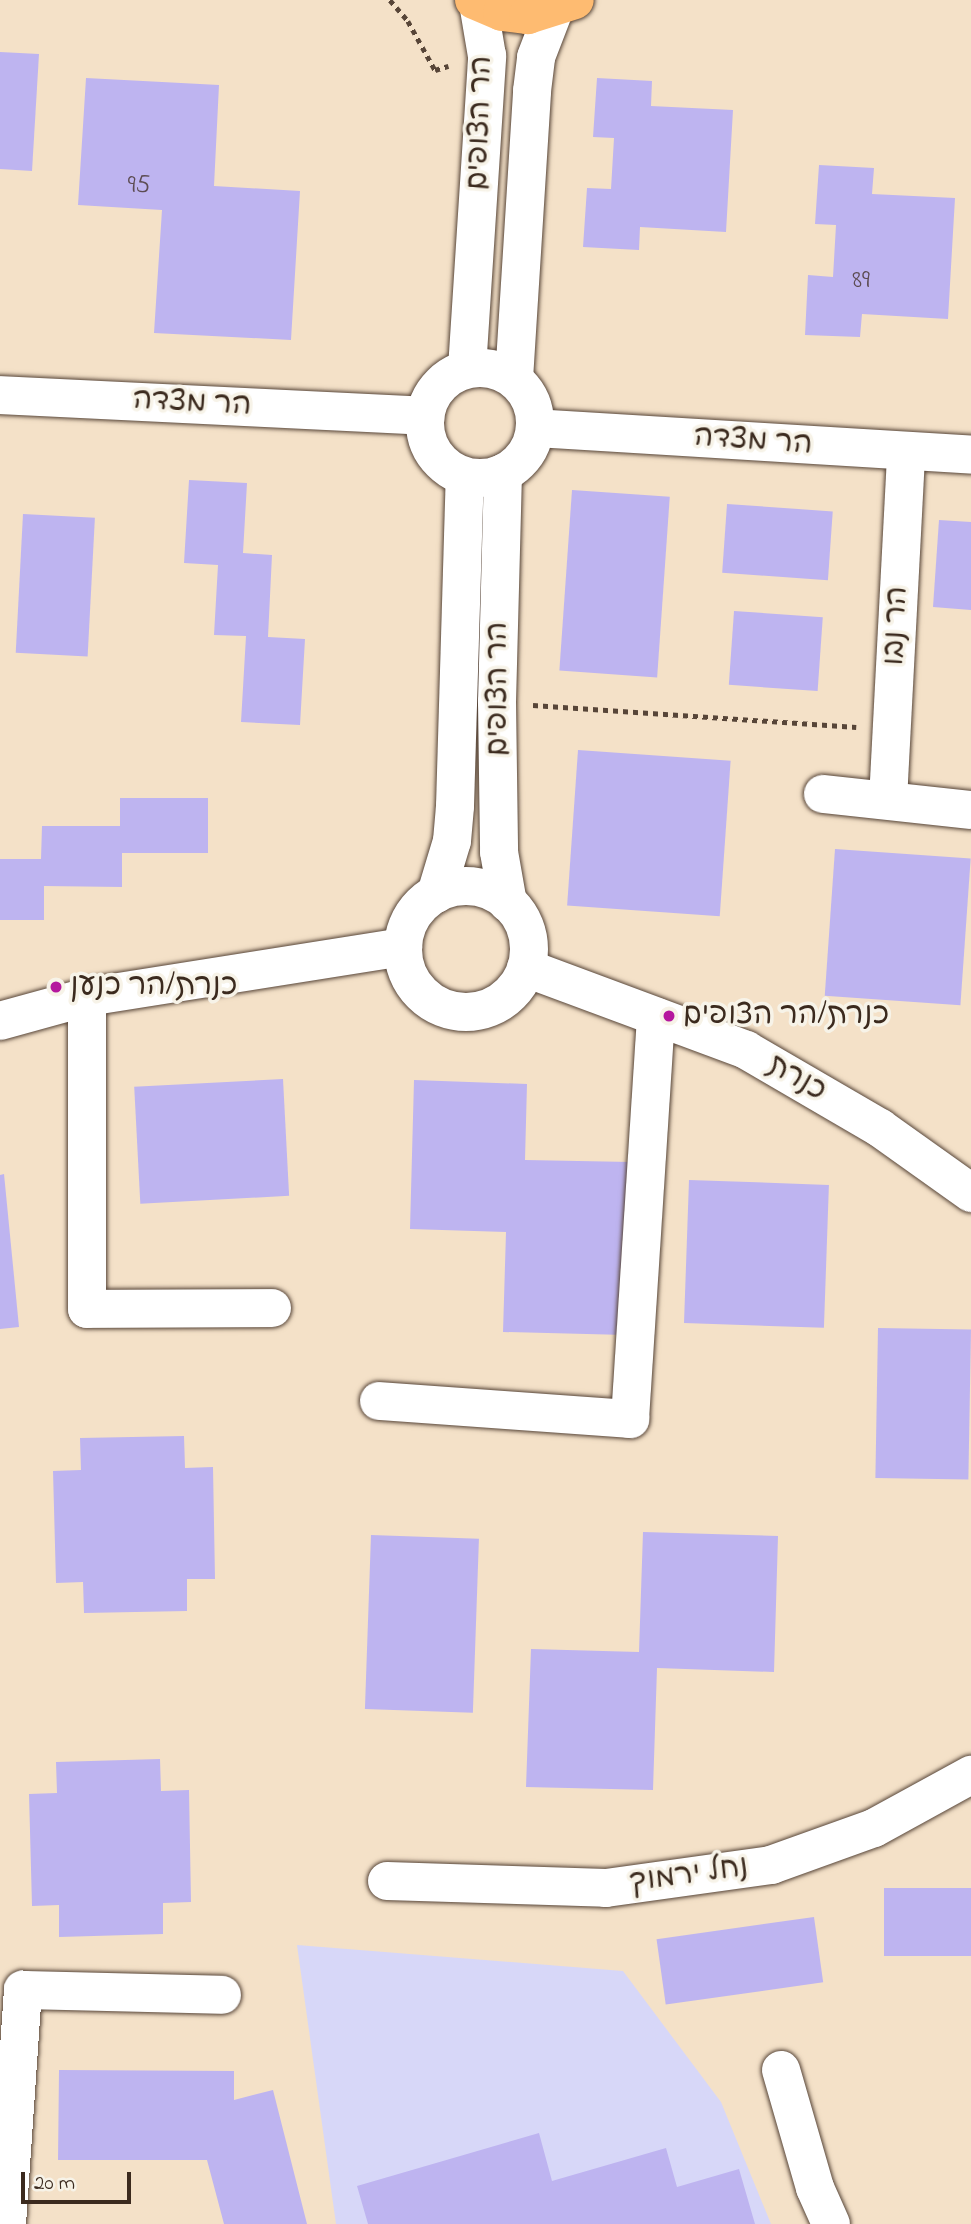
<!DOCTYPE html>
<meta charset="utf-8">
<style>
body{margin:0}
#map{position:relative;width:971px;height:2224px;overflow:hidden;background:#f4e1c8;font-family:"Indie Flower","Playpen Sans Hebrew",sans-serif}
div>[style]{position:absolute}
.built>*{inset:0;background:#d7d7f8}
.building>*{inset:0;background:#beb4f0;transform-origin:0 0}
.path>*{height:4.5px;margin-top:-2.25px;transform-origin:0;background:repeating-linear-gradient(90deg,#574538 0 5px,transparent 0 10px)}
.roads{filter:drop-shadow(0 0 2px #574538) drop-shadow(0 0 2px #574538)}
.minor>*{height:38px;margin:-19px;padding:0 19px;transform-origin:19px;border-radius:19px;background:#fff}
.minor>.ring{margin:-19px;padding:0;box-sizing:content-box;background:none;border:38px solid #fff;border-radius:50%}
.major>*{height:38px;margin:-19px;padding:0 19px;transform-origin:19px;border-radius:19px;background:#febb71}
.dots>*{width:19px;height:19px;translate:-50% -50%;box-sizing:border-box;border:4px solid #f7f3e8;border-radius:50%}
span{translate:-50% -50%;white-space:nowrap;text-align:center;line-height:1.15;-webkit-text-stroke:7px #f7f3e8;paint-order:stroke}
.number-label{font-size:26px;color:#5c4c52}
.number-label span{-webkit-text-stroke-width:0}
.street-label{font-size:30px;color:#3b2a1e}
.poi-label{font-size:30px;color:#3b2a1e}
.left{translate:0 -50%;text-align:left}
.scale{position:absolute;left:21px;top:2172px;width:110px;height:32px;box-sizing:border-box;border:4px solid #3b2a1e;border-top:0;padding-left:9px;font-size:21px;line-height:24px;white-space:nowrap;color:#3b2a1e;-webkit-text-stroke:5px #f7f3e8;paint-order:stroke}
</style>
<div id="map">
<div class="built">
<i style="clip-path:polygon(297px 1945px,623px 1971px,721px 2102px,771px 2224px,336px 2224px)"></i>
</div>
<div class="building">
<i style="clip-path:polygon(0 52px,39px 54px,32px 171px,0 169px)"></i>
<i style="clip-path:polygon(86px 78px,219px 85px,214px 186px,300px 191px,291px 340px,154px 333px,162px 210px,78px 205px)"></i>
<i style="clip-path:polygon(597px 78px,652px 81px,651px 106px,733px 110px,726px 232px,640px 227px,639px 250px,583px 247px,587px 188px,611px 189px,614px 138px,593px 137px)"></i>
<i style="clip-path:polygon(819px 165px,874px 168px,872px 194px,955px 198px,948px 319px,862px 314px,860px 337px,805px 335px,808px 275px,833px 277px,836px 225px,815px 224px)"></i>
<i style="clip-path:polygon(189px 480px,247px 483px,243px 553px,272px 555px,268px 637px,305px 639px,300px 725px,241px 722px,246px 636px,214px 635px,218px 565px,184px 563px)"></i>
<i style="left:572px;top:490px;width:98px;height:181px;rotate:4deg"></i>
<i style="left:727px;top:504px;width:106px;height:69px;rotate:4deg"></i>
<i style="left:23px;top:514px;width:72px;height:139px;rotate:3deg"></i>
<i style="clip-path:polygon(939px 520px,971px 522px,971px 610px,933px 607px)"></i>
<i style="left:734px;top:611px;width:89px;height:74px;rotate:4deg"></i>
<i style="left:578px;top:750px;width:153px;height:156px;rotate:4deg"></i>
<i style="clip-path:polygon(120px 798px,208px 798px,208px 853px,122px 853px,122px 887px,44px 886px,44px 920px,0 920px,0 859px,41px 859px,42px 826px,120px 826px)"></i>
<i style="left:835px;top:849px;width:136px;height:147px;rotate:4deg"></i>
<i style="left:283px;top:1079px;width:117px;height:149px;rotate:87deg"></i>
<i style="clip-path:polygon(414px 1080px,527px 1084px,525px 1160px,631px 1162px,626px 1335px,503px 1332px,506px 1232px,410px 1229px)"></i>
<i style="clip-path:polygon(4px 1174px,19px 1327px,0 1329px,0 1175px)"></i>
<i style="left:689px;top:1180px;width:140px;height:143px;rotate:2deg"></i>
<i style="left:878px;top:1328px;width:93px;height:150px;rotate:1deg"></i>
<i style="clip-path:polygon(184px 1436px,185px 1468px,213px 1467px,215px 1579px,187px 1579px,187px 1611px,84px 1613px,83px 1582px,56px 1583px,53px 1471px,81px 1470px,80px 1438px)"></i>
<i style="clip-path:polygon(643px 1532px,778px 1536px,774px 1672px,657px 1668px,653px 1790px,526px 1787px,531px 1649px,639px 1652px)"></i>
<i style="left:371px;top:1535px;width:108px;height:174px;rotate:2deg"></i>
<i style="clip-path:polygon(160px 1759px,161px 1791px,189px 1790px,191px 1902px,163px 1903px,163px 1934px,59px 1937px,59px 1905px,32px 1906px,29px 1794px,57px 1793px,56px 1762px)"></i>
<i style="left:971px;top:1888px;width:68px;height:87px;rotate:90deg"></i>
<i style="left:814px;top:1917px;width:66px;height:159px;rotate:82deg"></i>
<i style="clip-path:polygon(59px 2070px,234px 2071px,234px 2100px,273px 2090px,307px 2224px,224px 2224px,207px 2160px,58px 2160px)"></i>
<i style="clip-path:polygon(539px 2133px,552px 2181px,666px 2148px,677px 2187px,739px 2169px,755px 2224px,368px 2224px,357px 2186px)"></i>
</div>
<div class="path">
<i style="left:390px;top:0;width:28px;rotate:49deg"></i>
<i style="left:408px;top:21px;width:56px;rotate:61.1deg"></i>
<i style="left:435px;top:70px;width:14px;rotate:-17deg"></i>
<i style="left:533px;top:705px;width:324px;rotate:3.9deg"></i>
</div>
<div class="roads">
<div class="minor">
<i class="ring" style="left:425px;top:368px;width:72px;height:72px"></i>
<i style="left:467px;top:369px;width:314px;rotate:-86.3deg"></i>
<i style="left:487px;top:56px;width:54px;rotate:-99.6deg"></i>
<i style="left:514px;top:379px;width:289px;rotate:-86.4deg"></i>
<i style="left:532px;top:91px;width:34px;rotate:-83deg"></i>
<i style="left:536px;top:57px;width:50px;rotate:-69deg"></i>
<i style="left:0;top:395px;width:426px;rotate:2.8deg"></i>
<i style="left:535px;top:428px;width:437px;rotate:3.5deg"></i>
<i style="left:503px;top:473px;width:229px;rotate:91.5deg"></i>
<i style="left:497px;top:702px;width:150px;rotate:89.2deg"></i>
<i style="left:499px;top:852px;width:52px;rotate:80deg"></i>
<i style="left:823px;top:794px;width:149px;rotate:6.2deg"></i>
<i style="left:888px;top:800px;width:348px;rotate:-87deg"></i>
<i class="ring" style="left:403px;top:886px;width:88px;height:88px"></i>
<i style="left:436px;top:894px;width:55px;rotate:-73.2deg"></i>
<i style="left:452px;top:841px;width:35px;rotate:-85deg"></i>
<i style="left:455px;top:806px;width:329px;rotate:-88.3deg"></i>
<i style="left:526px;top:968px;width:235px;rotate:20.4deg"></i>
<i style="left:746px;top:1050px;width:155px;rotate:30.2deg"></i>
<i style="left:880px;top:1128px;width:112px;rotate:35.5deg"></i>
<i style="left:87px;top:997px;width:312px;rotate:90deg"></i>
<i style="left:87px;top:1309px;width:185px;rotate:-0.3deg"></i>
<i style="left:0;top:1021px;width:90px;rotate:-15.4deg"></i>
<i style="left:87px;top:997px;width:320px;rotate:-9deg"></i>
<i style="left:379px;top:1401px;width:252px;rotate:4.1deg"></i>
<i style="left:630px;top:1419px;width:403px;rotate:-86.3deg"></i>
<i style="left:387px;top:1881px;width:219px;rotate:1.8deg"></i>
<i style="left:606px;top:1888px;width:167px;rotate:-7.9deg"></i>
<i style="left:771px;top:1865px;width:109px;rotate:-19.8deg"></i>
<i style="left:874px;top:1828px;width:111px;rotate:-28.7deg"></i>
<i style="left:781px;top:2070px;width:123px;rotate:73.9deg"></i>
<i style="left:815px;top:2188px;width:39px;rotate:66deg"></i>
<i style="left:7px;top:2224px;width:235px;rotate:-86.1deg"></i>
<i style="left:23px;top:1990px;width:199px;rotate:1.4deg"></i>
</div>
<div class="major">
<i style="left:474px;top:0;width:30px;rotate:23deg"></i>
<i style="left:502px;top:12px;width:26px;rotate:7deg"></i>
<i style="left:528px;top:15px;width:49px;rotate:-17.7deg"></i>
</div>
</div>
<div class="dots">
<i style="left:56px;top:987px;background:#b5179e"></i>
<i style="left:669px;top:1016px;background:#b5179e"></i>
</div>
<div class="number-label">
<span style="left:139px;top:187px">95</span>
<span style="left:861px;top:282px">89</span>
</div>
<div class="street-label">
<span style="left:481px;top:123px;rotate:-88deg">הר הצופים</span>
<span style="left:192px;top:404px;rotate:3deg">הר מצדה</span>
<span style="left:753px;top:442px;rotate:4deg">הר מצדה</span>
<span style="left:897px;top:626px;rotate:-87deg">הר נבו</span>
<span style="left:499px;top:689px;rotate:-90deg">הר הצופים</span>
<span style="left:796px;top:1079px;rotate:30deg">כנרת</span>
<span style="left:689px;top:1876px;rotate:-8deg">נחל ירמוך</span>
</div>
<div class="poi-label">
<span class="left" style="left:70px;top:987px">כנרת/הר כנען</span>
<span class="left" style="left:683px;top:1016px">כנרת/הר הצופים</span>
</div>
<div class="scale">20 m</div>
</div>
